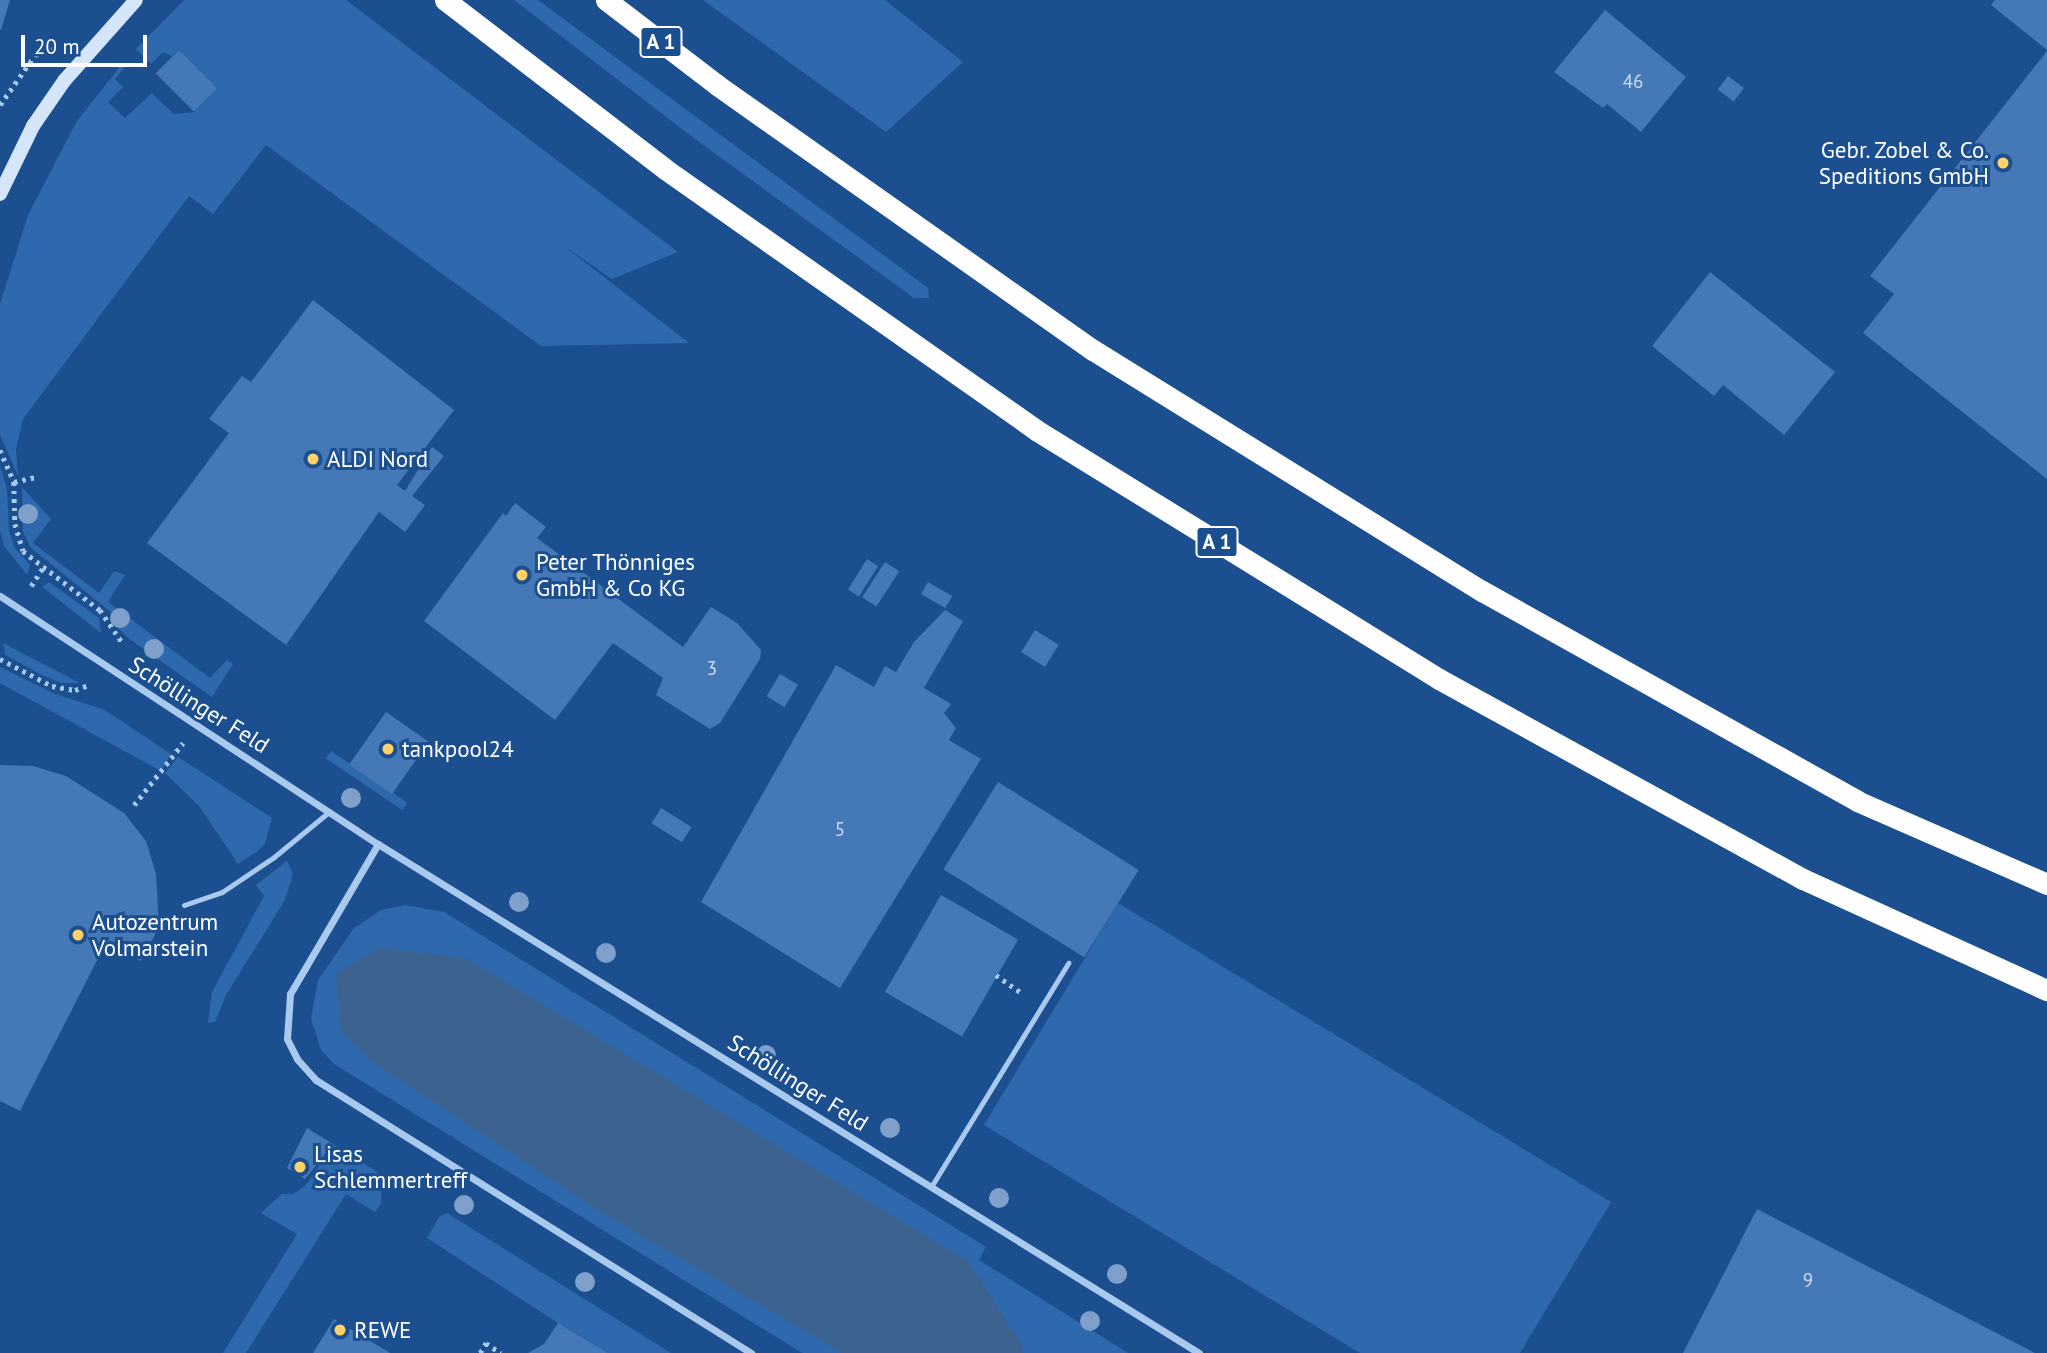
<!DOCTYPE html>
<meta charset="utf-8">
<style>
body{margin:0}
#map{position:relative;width:2047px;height:1353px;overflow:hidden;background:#1b4f8f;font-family:"PT Sans",sans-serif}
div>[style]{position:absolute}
.green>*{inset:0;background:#2e69ad;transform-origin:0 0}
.water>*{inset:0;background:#3c6290}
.building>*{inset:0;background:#4478b7;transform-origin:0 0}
.path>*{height:4.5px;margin-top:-2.25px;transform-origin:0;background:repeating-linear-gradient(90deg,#a9c9ee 0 3.5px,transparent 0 8.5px)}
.lane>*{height:5px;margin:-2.5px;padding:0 2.5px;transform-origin:2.5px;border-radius:2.5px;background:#a9c9ee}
.street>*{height:7px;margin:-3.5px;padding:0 3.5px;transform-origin:3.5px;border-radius:3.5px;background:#a9c9ee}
.secondary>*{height:14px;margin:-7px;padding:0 7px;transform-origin:7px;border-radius:7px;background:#d6e6fa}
.highway>*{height:21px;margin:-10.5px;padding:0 10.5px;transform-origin:10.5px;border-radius:10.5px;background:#fff}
.trees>*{width:20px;height:20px;margin:-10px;border-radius:50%;background:#7ea0ca}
.dots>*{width:19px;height:19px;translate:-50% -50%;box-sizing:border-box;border:4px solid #1b4f8f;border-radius:50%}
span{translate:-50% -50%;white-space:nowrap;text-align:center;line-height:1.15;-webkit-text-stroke:6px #1b4f8f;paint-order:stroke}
.number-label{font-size:19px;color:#d0dded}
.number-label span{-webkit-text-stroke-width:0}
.shield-label span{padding:2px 5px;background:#1b4f8f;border:2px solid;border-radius:5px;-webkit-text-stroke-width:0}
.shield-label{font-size:21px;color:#fff;font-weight:700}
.poi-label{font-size:23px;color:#fff}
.right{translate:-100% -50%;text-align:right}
.left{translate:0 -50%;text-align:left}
.street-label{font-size:23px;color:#fff}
.scale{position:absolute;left:21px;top:35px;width:126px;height:32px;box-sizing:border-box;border:4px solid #fff;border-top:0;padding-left:9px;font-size:21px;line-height:24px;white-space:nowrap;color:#fff;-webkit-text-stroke:5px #1b4f8f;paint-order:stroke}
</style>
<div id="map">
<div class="green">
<i style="clip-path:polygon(184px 0,346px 0,678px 252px,612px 279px,564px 246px,689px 343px,541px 346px,266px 145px,213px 214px,189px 196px,23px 419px,16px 449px,18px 476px,0 435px,0 304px,28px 215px,77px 121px,122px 64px,125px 67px,115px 79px,123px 87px,108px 102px,125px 118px,152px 93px,174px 114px,194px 112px,217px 88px,179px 50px,172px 56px,163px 52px,151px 64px,136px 49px)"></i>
<i style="clip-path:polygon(514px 0,538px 0,928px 288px,929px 298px,914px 298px,695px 139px)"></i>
<i style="clip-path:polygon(703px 0,885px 0,963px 62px,886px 132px)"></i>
<i style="clip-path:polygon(0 465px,7px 489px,9px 531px,15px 548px,30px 565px,27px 575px,4px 546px,0 530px)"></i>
<i style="clip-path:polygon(22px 487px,51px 519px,33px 543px,99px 593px,114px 571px,125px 575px,108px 602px,210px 678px,227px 660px,233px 664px,212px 697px,128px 638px,116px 626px,112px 613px,30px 547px,23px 531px)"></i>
<i style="clip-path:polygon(49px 582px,99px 618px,101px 633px,42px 587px)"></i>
<i style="clip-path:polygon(3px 643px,80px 683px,61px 683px,42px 675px,5px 655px)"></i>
<i style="clip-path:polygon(0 667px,55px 694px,105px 710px,171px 754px,161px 771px,0 683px)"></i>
<i style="left:331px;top:751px;width:92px;height:9px;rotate:34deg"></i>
<i style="clip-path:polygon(178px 757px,272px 818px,265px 844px,258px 851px,238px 864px,199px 806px,165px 773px)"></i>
<i style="clip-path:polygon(287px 861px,293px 874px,285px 900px,226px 995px,215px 1022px,208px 1023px,212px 992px,264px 896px,256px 885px)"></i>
<i style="clip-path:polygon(1118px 903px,1611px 1202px,1520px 1353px,1360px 1353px,984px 1125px)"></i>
<i style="clip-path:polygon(405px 905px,444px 912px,986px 1247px,979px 1260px,1128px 1353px,802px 1353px,334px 1064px,321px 1050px,311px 1018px,318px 980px,354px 928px,381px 910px)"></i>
<i style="clip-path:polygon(333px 1144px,382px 1175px,381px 1203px,375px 1212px,346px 1194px,246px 1353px,223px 1353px,297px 1234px,261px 1213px,282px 1194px,293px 1194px,306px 1185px)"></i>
<i style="clip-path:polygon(447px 1213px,671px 1353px,608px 1353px,558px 1323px,427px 1238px,439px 1217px)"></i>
</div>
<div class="water">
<i style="clip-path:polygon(380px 948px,468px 959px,969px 1262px,1024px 1349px,1022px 1353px,843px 1353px,598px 1210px,370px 1060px,341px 1031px,336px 973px)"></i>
</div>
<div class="building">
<i style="clip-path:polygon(0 0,10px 0,1px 30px,0 30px)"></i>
<i style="clip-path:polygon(1995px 0,2047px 0,2047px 50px,1991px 5px)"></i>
<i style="clip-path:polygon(1605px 10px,1686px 77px,1641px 132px,1607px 104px,1603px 108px,1554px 72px)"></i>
<i style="left:179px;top:50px;width:54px;height:33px;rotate:45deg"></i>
<i style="clip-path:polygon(2047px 51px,2047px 479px,1863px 333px,1894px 294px,1870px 276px)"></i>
<i style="left:1728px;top:76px;width:20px;height:17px;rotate:37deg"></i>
<i style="clip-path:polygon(1710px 272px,1835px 372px,1784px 435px,1723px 385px,1714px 396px,1652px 346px)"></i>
<i style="clip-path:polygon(313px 300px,454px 410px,397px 485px,405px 491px,432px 447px,444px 456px,412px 496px,425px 505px,405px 532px,379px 512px,286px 645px,147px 543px,229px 433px,209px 419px,242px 376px,251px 382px)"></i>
<i style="clip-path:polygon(515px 503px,546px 527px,537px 538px,683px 647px,711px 607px,737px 623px,761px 650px,760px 659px,720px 723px,710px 729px,656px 695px,663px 678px,613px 643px,555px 720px,424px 621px,503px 513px,506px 516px)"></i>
<i style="left:867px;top:559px;width:13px;height:36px;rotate:32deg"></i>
<i style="left:885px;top:562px;width:17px;height:42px;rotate:33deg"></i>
<i style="left:928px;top:582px;width:28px;height:14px;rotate:30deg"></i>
<i style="clip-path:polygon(945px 610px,963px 621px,924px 688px,951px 704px,944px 713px,956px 728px,949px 740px,981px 759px,840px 988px,701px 902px,836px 665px,874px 687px,885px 666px,896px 672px,914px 642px)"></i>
<i style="left:1035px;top:630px;width:28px;height:26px;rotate:32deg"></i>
<i style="left:780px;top:674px;width:21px;height:26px;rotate:31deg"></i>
<i style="left:386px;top:712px;width:52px;height:64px;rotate:35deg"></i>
<i style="clip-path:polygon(0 765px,33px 766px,66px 776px,124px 813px,146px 841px,156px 874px,159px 927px,141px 961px,106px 943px,20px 1111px,0 1101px)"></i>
<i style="left:998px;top:782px;width:166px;height:103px;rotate:32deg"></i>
<i style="left:661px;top:808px;width:36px;height:18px;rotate:32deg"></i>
<i style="left:941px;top:895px;width:89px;height:112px;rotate:30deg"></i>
<i style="clip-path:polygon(307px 1128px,333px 1144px,305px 1179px,287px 1168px)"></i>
<i style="clip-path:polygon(1757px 1209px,2035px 1353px,1683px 1353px)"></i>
<i style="clip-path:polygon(334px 1319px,390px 1353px,313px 1353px)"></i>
<i style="clip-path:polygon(558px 1323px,608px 1353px,528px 1353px,544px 1344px)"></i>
</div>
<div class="path">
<i style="left:0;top:105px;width:61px;rotate:-55deg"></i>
<i style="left:35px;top:55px;width:19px;rotate:-18deg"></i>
<i style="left:0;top:450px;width:35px;rotate:66deg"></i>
<i style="left:14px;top:482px;width:42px;rotate:88.6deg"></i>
<i style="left:15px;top:524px;width:28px;rotate:73deg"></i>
<i style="left:23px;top:551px;width:97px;rotate:37.5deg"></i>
<i style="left:100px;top:610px;width:42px;rotate:55.6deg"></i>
<i style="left:14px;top:482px;width:22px;rotate:-13deg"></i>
<i style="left:31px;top:586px;width:24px;rotate:-57deg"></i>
<i style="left:0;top:659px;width:59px;rotate:27.4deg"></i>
<i style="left:52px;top:686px;width:23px;rotate:10deg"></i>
<i style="left:75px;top:690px;width:15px;rotate:-20deg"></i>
<i style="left:134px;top:805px;width:79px;rotate:-51.7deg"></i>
<i style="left:996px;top:975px;width:32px;rotate:35deg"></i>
<i style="left:480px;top:1353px;width:12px;rotate:-59deg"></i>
<i style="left:486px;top:1343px;width:18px;rotate:34deg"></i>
</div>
<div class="lane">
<i style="left:184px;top:905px;width:40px;rotate:-18.9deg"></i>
<i style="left:222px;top:892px;width:63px;rotate:-33.9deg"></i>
<i style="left:274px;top:857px;width:72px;rotate:-39.4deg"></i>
<i style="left:931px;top:1187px;width:263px;rotate:-58.5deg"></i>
</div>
<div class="street">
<i style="left:0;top:596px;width:452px;rotate:33.3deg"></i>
<i style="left:378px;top:844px;width:966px;rotate:31.8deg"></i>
<i style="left:378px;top:844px;width:174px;rotate:120.4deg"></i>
<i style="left:290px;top:994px;width:45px;rotate:93.8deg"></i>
<i style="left:287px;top:1039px;width:22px;rotate:63deg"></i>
<i style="left:297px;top:1059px;width:28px;rotate:48deg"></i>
<i style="left:316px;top:1080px;width:514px;rotate:32.11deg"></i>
</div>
<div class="secondary">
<i style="left:0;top:194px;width:76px;rotate:-64.1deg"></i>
<i style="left:33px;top:126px;width:55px;rotate:-55.4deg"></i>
<i style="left:64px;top:81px;width:108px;rotate:-48.4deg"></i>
</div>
<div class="highway">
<i style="left:445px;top:0;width:277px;rotate:37.5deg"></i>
<i style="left:665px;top:169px;width:454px;rotate:35.1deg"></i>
<i style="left:1036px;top:430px;width:474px;rotate:31.7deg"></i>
<i style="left:1439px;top:679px;width:415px;rotate:28.8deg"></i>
<i style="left:1803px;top:879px;width:268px;rotate:24.5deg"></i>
<i style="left:606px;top:0;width:140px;rotate:37.4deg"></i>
<i style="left:717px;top:85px;width:460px;rotate:35.2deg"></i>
<i style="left:1093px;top:350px;width:458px;rotate:31.8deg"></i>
<i style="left:1482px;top:591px;width:430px;rotate:29.2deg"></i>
<i style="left:1857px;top:801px;width:207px;rotate:23.6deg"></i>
</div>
<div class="trees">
<i style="left:28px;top:514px"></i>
<i style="left:120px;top:618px"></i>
<i style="left:154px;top:649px"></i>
<i style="left:351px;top:798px"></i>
<i style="left:519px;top:902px"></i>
<i style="left:606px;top:953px"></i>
<i style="left:766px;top:1055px"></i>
<i style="left:890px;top:1128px"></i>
<i style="left:999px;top:1198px"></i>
<i style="left:464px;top:1205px"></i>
<i style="left:1117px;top:1274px"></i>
<i style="left:585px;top:1282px"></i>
<i style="left:1090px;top:1321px"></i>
</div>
<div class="dots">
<i style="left:2003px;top:163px;background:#ffd166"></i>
<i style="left:313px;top:459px;background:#ffd166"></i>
<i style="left:522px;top:575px;background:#ffd166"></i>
<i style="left:388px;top:749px;background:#ffd166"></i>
<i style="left:78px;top:935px;background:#ffd166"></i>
<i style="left:300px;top:1167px;background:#ffd166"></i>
<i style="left:340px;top:1330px;background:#ffd166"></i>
</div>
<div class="number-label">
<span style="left:1633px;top:82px">46</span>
<span style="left:712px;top:669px">3</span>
<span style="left:840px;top:830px">5</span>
<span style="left:1808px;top:1281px">9</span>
</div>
<div class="shield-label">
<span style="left:661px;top:42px">A 1</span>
<span style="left:1217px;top:542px">A 1</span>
</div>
<div class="poi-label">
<span class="right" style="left:1989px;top:163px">Gebr. Zobel &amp; Co.<br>Speditions GmbH</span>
<span class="left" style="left:327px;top:459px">ALDI Nord</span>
<span class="left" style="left:536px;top:575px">Peter Thönniges<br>GmbH &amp; Co KG</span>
<span class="left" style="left:402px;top:749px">tankpool24</span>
<span class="left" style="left:92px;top:935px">Autozentrum<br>Volmarstein</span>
<span class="left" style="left:314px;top:1167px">Lisas<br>Schlemmertreff</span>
<span class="left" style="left:354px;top:1330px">REWE</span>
</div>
<div class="street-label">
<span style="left:199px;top:705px;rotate:32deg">Schöllinger Feld</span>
<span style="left:798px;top:1083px;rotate:32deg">Schöllinger Feld</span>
</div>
<div class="scale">20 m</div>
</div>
